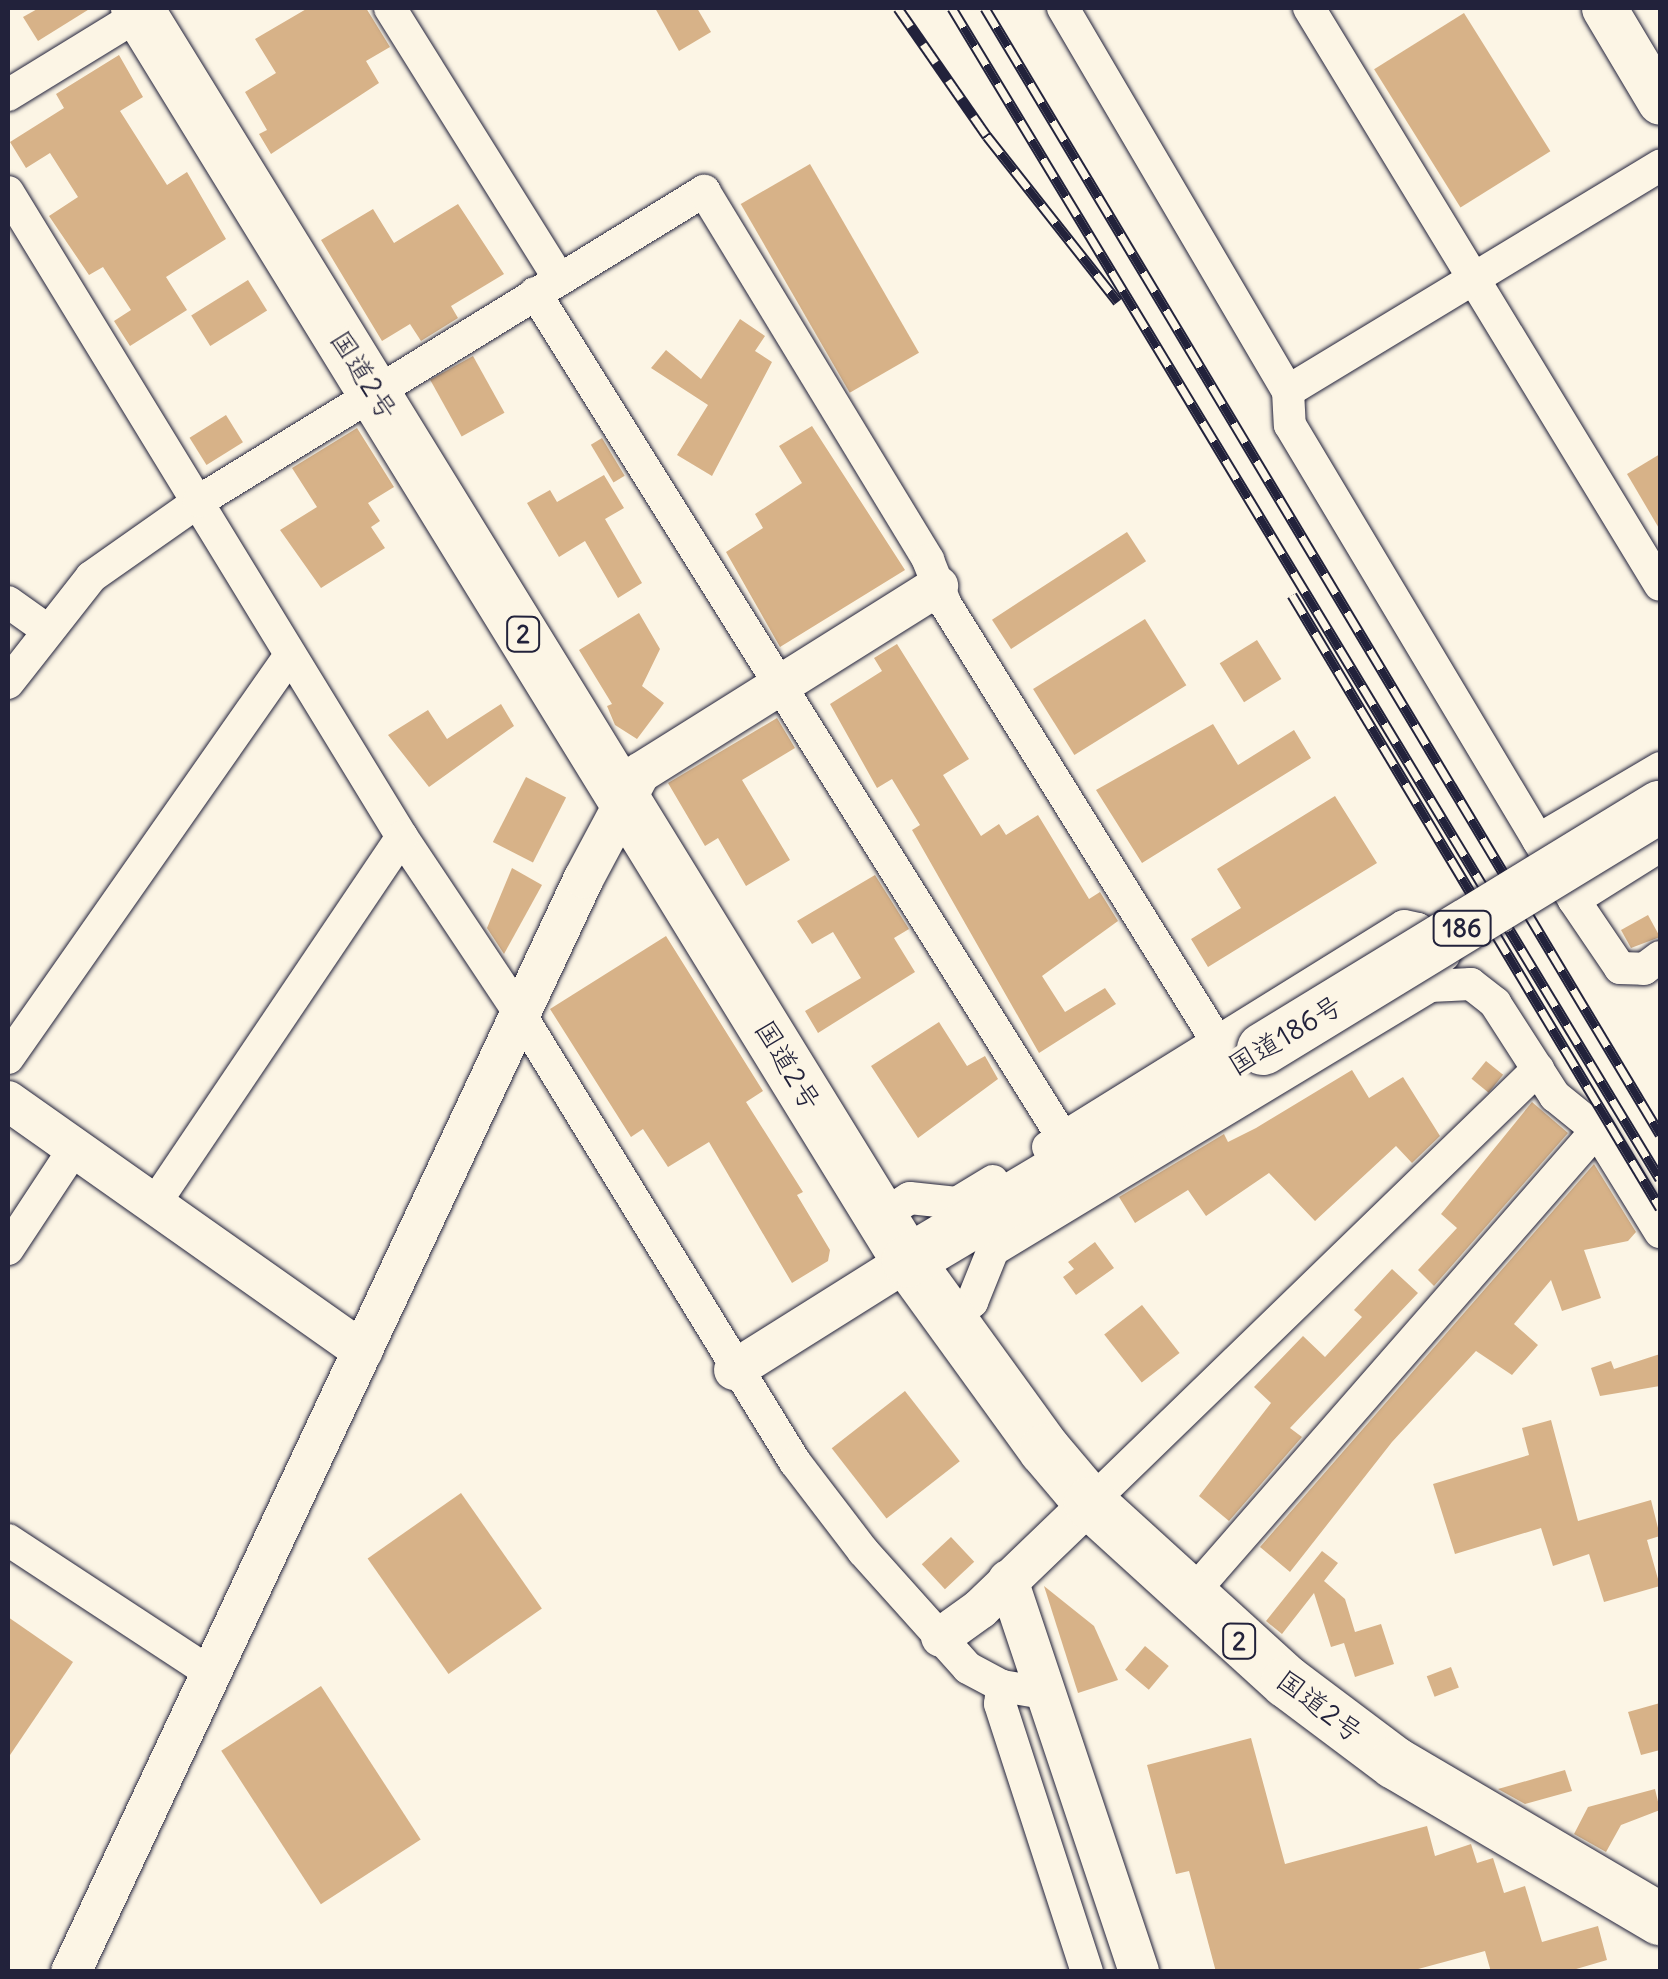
<!DOCTYPE html>
<meta charset="utf-8">
<style>
body{margin:0}
#map{position:relative;width:1668px;height:1979px;overflow:hidden;background:#fcf5e5;font-family:Delius,"Klee One",sans-serif}
div>[style]{position:absolute}
.building>*{inset:0;background:#d7b288;transform-origin:0 0}
.roads{filter:drop-shadow(0 0 2px #22223b) drop-shadow(0 0 2px #22223b)}
.minor>*{height:32px;margin:-16px;padding:0 16px;transform-origin:16px;border-radius:16px;background:#fcf5e5}
.tertiary>*{height:40px;margin:-20px;padding:0 20px;transform-origin:20px;border-radius:20px;background:#fcf5e5}
.secondary>*{height:45px;margin:-22.5px;padding:0 22.5px;transform-origin:22.5px;border-radius:22.5px;background:#fcf5e5}
.trunk>*{height:52px;margin:-26px;padding:0 26px;transform-origin:26px;border-radius:26px;background:#fcf5e5}
.rail>*{height:11px;margin-top:-5.5px;transform-origin:0;background:repeating-linear-gradient(90deg,#fcf5e5 0 22px,#22223b 0 44px);box-sizing:border-box;border-block:2px solid #22223b}
.bridges{filter:drop-shadow(0 0 2px #22223b) drop-shadow(0 0 2px #22223b)}
.trunk-bridge>*{height:52px;margin:-26px;padding:0 26px;transform-origin:26px;border-radius:26px;background:#fcf5e5}
span{translate:-50% -50%;white-space:nowrap;text-align:center;line-height:1.15;-webkit-text-stroke:9px #fcf5e5;paint-order:stroke}
.shield-label span{padding:2px 8px;background:#fcf5e5;border:2px solid;border-radius:8px;-webkit-text-stroke-width:0}
.shield-label{font-size:25px;color:#22223b;font-weight:700}
.street-label{font-size:28px;color:#22223b}
.frame{position:absolute;inset:0;border:10px solid #22223b;pointer-events:none}
</style>
<div id="map">
<div class="building">
<i style="clip-path:polygon(39px 8px,91px 8px,38px 41px,23px 17px)"></i>
<i style="clip-path:polygon(308px 8px,366px 8px,390px 47px,366px 61px,379px 83px,271px 154px,259px 134px,267px 130px,245px 92px,276px 73px,255px 39px)"></i>
<i style="clip-path:polygon(655px 8px,697px 8px,711px 32px,679px 51px)"></i>
<i style="left:1464px;top:13px;width:163px;height:106px;rotate:58deg"></i>
<i style="clip-path:polygon(119px 55px,143px 97px,120px 111px,167px 185px,187px 172px,226px 239px,166px 277px,187px 310px,130px 346px,114px 321px,131px 310px,103px 267px,89px 275px,49px 216px,78px 197px,50px 153px,26px 168px,10px 142px,64px 108px,56px 94px)"></i>
<i style="left:810px;top:164px;width:218px;height:80px;rotate:60deg"></i>
<i style="clip-path:polygon(458px 204px,504px 274px,451px 306px,458px 318px,421px 341px,410px 324px,382px 341px,321px 240px,373px 209px,394px 243px)"></i>
<i style="left:248px;top:280px;width:36px;height:67px;rotate:58deg"></i>
<i style="clip-path:polygon(740px 319px,765px 336px,755px 351px,772px 362px,712px 476px,677px 455px,708px 405px,651px 368px,666px 350px,701px 379px)"></i>
<i style="left:473px;top:356px;width:65px;height:49px;rotate:61deg"></i>
<i style="left:226px;top:415px;width:32px;height:43px;rotate:58deg"></i>
<i style="clip-path:polygon(812px 426px,905px 570px,780px 647px,726px 552px,763px 528px,755px 514px,802px 483px,779px 446px)"></i>
<i style="clip-path:polygon(357px 428px,394px 487px,368px 503px,380px 521px,371px 527px,385px 548px,321px 588px,280px 530px,317px 507px,292px 468px)"></i>
<i style="left:602px;top:438px;width:44px;height:13px;rotate:59deg"></i>
<i style="clip-path:polygon(1660px 454px,1660px 530px,1627px 474px)"></i>
<i style="clip-path:polygon(604px 475px,624px 508px,605px 519px,642px 583px,618px 598px,585px 541px,559px 557px,527px 503px,550px 490px,557px 502px)"></i>
<i style="left:1127px;top:532px;width:35px;height:161px;rotate:57deg"></i>
<i style="clip-path:polygon(639px 613px,660px 649px,642px 686px,664px 703px,637px 739px,615px 725px,607px 706px,612px 704px,579px 650px)"></i>
<i style="left:1145px;top:619px;width:78px;height:132px;rotate:58deg"></i>
<i style="left:1257px;top:640px;width:46px;height:44px;rotate:58deg"></i>
<i style="clip-path:polygon(897px 644px,969px 759px,943px 775px,981px 836px,999px 824px,1006px 835px,1038px 815px,1089px 899px,1100px 892px,1118px 921px,1042px 976px,1065px 1012px,1105px 988px,1116px 1004px,1039px 1053px,912px 830px,920px 825px,892px 779px,877px 788px,830px 704px,882px 671px,874px 658px)"></i>
<i style="clip-path:polygon(501px 704px,514px 726px,429px 787px,388px 735px,428px 710px,447px 739px)"></i>
<i style="clip-path:polygon(777px 718px,795px 748px,742px 780px,790px 860px,746px 886px,718px 838px,705px 846px,668px 783px)"></i>
<i style="clip-path:polygon(1213px 724px,1238px 765px,1294px 730px,1311px 758px,1142px 863px,1096px 790px)"></i>
<i style="left:526px;top:777px;width:45px;height:73px;rotate:27deg"></i>
<i style="clip-path:polygon(1335px 796px,1377px 863px,1208px 967px,1191px 939px,1241px 908px,1217px 869px)"></i>
<i style="clip-path:polygon(512px 868px,542px 885px,504px 954px,487px 928px)"></i>
<i style="clip-path:polygon(875px 875px,909px 929px,894px 938px,915px 972px,818px 1033px,805px 1011px,861px 978px,833px 932px,812px 944px,797px 921px)"></i>
<i style="clip-path:polygon(1648px 915px,1660px 937px,1631px 948px,1621px 930px)"></i>
<i style="clip-path:polygon(666px 936px,763px 1091px,746px 1102px,803px 1192px,797px 1195px,830px 1250px,828px 1261px,792px 1283px,709px 1142px,668px 1167px,643px 1129px,631px 1137px,550px 1009px)"></i>
<i style="clip-path:polygon(939px 1022px,967px 1066px,985px 1056px,998px 1079px,918px 1138px,871px 1066px)"></i>
<i style="left:1486px;top:1061px;width:22px;height:23px;rotate:39deg"></i>
<i style="clip-path:polygon(1352px 1070px,1369px 1098px,1403px 1077px,1440px 1136px,1412px 1163px,1396px 1146px,1315px 1221px,1269px 1173px,1206px 1216px,1188px 1190px,1135px 1223px,1119px 1197px,1224px 1134px,1228px 1142px,1256px 1128px)"></i>
<i style="clip-path:polygon(1532px 1102px,1568px 1133px,1434px 1286px,1418px 1270px,1457px 1228px,1441px 1214px)"></i>
<i style="clip-path:polygon(1594px 1164px,1636px 1232px,1628px 1241px,1584px 1250px,1601px 1298px,1562px 1311px,1551px 1280px,1514px 1324px,1538px 1345px,1512px 1375px,1476px 1351px,1392px 1442px,1290px 1572px,1260px 1547px)"></i>
<i style="clip-path:polygon(1095px 1242px,1114px 1268px,1076px 1295px,1063px 1277px,1074px 1269px,1068px 1262px)"></i>
<i style="clip-path:polygon(1392px 1269px,1418px 1293px,1290px 1428px,1302px 1437px,1229px 1521px,1199px 1496px,1271px 1403px,1254px 1387px,1303px 1336px,1325px 1357px,1362px 1317px,1354px 1310px)"></i>
<i style="left:1142px;top:1305px;width:61px;height:48px;rotate:52deg"></i>
<i style="clip-path:polygon(1660px 1354px,1660px 1386px,1600px 1396px,1591px 1368px,1611px 1361px,1614px 1369px)"></i>
<i style="left:905px;top:1391px;width:89px;height:93px;rotate:52deg"></i>
<i style="clip-path:polygon(1551px 1420px,1578px 1521px,1651px 1500px,1660px 1536px,1647px 1540px,1660px 1586px,1604px 1602px,1589px 1554px,1553px 1566px,1541px 1528px,1455px 1554px,1433px 1484px,1529px 1455px,1522px 1428px)"></i>
<i style="left:461px;top:1493px;width:141px;height:114px;rotate:55deg"></i>
<i style="left:951px;top:1537px;width:34px;height:40px;rotate:47deg"></i>
<i style="clip-path:polygon(1322px 1551px,1338px 1563px,1324px 1581px,1345px 1599px,1355px 1632px,1381px 1624px,1394px 1664px,1355px 1677px,1344px 1643px,1331px 1647px,1314px 1593px,1282px 1634px,1266px 1621px)"></i>
<i style="clip-path:polygon(1044px 1586px,1094px 1626px,1118px 1680px,1078px 1693px)"></i>
<i style="clip-path:polygon(8px 1617px,73px 1662px,8px 1758px)"></i>
<i style="left:1145px;top:1646px;width:31px;height:31px;rotate:40deg"></i>
<i style="left:1451px;top:1667px;width:22px;height:26px;rotate:69deg"></i>
<i style="left:321px;top:1686px;width:183px;height:119px;rotate:57deg"></i>
<i style="clip-path:polygon(1660px 1703px,1660px 1750px,1641px 1755px,1628px 1712px)"></i>
<i style="clip-path:polygon(1251px 1738px,1285px 1864px,1427px 1826px,1435px 1856px,1471px 1844px,1477px 1863px,1493px 1858px,1504px 1893px,1525px 1886px,1542px 1942px,1598px 1926px,1607px 1960px,1566px 1972px,1491px 1972px,1485px 1951px,1407px 1972px,1216px 1972px,1189px 1871px,1176px 1874px,1147px 1765px)"></i>
<i style="clip-path:polygon(1565px 1770px,1572px 1791px,1525px 1804px,1498px 1789px)"></i>
<i style="clip-path:polygon(1655px 1789px,1660px 1810px,1621px 1825px,1606px 1852px,1574px 1834px,1588px 1807px)"></i>
</div>
<div class="roads">
<div class="minor">
<i style="left:390px;top:8px;width:317px;rotate:58deg"></i>
<i style="left:1063px;top:8px;width:444px;rotate:59.6deg"></i>
<i style="left:1288px;top:391px;width:34px;rotate:87deg"></i>
<i style="left:1290px;top:425px;width:553px;rotate:59.13deg"></i>
<i style="left:1574px;top:900px;width:82px;rotate:55.9deg"></i>
<i style="left:1620px;top:968px;width:24px;rotate:2deg"></i>
<i style="left:1644px;top:969px;width:20px;rotate:-37deg"></i>
<i style="left:1309px;top:8px;width:675px;rotate:58.69deg"></i>
<i style="left:8px;top:95px;width:167px;rotate:-31.5deg"></i>
<i style="left:8px;top:192px;width:756px;rotate:58.58deg"></i>
<i style="left:402px;top:837px;width:213px;rotate:56.3deg"></i>
<i style="left:520px;top:1014px;width:526px;rotate:58.46deg"></i>
<i style="left:795px;top:1462px;width:112px;rotate:52.6deg"></i>
<i style="left:863px;top:1551px;width:157px;rotate:48.1deg"></i>
<i style="left:968px;top:1668px;width:38px;rotate:28deg"></i>
<i style="left:1002px;top:1686px;width:48px;rotate:9.7deg"></i>
<i style="left:535px;top:293px;width:996px;rotate:58deg"></i>
<i style="left:1288px;top:391px;width:435px;rotate:-31.2deg"></i>
<i style="left:8px;top:602px;width:47px;rotate:35.4deg"></i>
<i style="left:8px;top:683px;width:135px;rotate:-51.9deg"></i>
<i style="left:91px;top:577px;width:132px;rotate:-35.1deg"></i>
<i style="left:199px;top:501px;width:593px;rotate:-31.54deg"></i>
<i style="left:704px;top:191px;width:432px;rotate:58.7deg"></i>
<i style="left:928px;top:560px;width:48px;rotate:68.2deg"></i>
<i style="left:946px;top:605px;width:516px;rotate:58.16deg"></i>
<i style="left:1538px;top:840px;width:142px;rotate:-30.5deg"></i>
<i style="left:1574px;top:900px;width:102px;rotate:-32.1deg"></i>
<i style="left:8px;top:1058px;width:490px;rotate:-55deg"></i>
<i style="left:1048px;top:1147px;width:419px;rotate:-31.8deg"></i>
<i style="left:1404px;top:926px;width:14px;rotate:12deg"></i>
<i style="left:1418px;top:929px;width:37px;rotate:45deg"></i>
<i style="left:153px;top:1206px;width:445px;rotate:-56deg"></i>
<i style="left:882px;top:1216px;width:33px;rotate:-33deg"></i>
<i style="left:910px;top:1198px;width:47px;rotate:6.1deg"></i>
<i style="left:957px;top:1203px;width:42px;rotate:-31.4deg"></i>
<i style="left:8px;top:1249px;width:120px;rotate:-56.6deg"></i>
<i style="left:946px;top:1318px;width:31px;rotate:-32deg"></i>
<i style="left:972px;top:1302px;width:56px;rotate:-68deg"></i>
<i style="left:993px;top:1250px;width:511px;rotate:-31.14deg"></i>
<i style="left:1430px;top:986px;width:41px;rotate:-2.8deg"></i>
<i style="left:1471px;top:984px;width:31px;rotate:38deg"></i>
<i style="left:1495px;top:1003px;width:111px;rotate:57.2deg"></i>
<i style="left:1555px;top:1096px;width:54px;rotate:39deg"></i>
<i style="left:1597px;top:1130px;width:120px;rotate:58.3deg"></i>
<i style="left:1090px;top:1503px;width:624px;rotate:-44.09deg"></i>
<i style="left:8px;top:1540px;width:244px;rotate:33.3deg"></i>
<i style="left:1189px;top:1597px;width:620px;rotate:-48.86deg"></i>
<i style="left:1002px;top:1686px;width:18px;rotate:96deg"></i>
<i style="left:1000px;top:1704px;width:282px;rotate:72deg"></i>
</div>
<div class="tertiary">
<i style="left:8px;top:1101px;width:434px;rotate:35.2deg"></i>
<i style="left:734px;top:1370px;width:205px;rotate:-32.1deg"></i>
<i style="left:1008px;top:1580px;width:413px;rotate:71.5deg"></i>
<i style="left:941px;top:1637px;width:48px;rotate:-35.7deg"></i>
<i style="left:980px;top:1609px;width:153px;rotate:-43.9deg"></i>
<i style="left:71px;top:1972px;width:1208px;rotate:-64.88deg"></i>
<i style="left:584px;top:878px;width:119px;rotate:-61.9deg"></i>
<i style="left:640px;top:773px;width:352px;rotate:-32.1deg"></i>
</div>
<div class="secondary">
<i style="left:1604px;top:8px;width:109px;rotate:59.2deg"></i>
</div>
<div class="trunk">
<i style="left:137px;top:8px;width:1471px;rotate:58.4deg"></i>
<i style="left:908px;top:1261px;width:233px;rotate:54.1deg"></i>
<i style="left:1045px;top:1450px;width:70px;rotate:49.7deg"></i>
<i style="left:1090px;top:1503px;width:266px;rotate:42.3deg"></i>
<i style="left:1287px;top:1682px;width:135px;rotate:36.9deg"></i>
<i style="left:1395px;top:1763px;width:308px;rotate:30.5deg"></i>
<i style="left:908px;top:1261px;width:413px;rotate:-30.8deg"></i>
</div>
</div>
<div class="rail">
<i style="left:898px;top:8px;width:156px;rotate:55.2deg"></i>
<i style="left:987px;top:136px;width:211px;rotate:51.7deg"></i>
<i style="left:952px;top:8px;width:1368px;rotate:58.84deg"></i>
<i style="left:985px;top:8px;width:1313px;rotate:59.06deg"></i>
<i style="left:1292px;top:595px;width:715px;rotate:59.02deg"></i>
</div>
<div class="bridges">
<div class="trunk-bridge">
<i style="left:1263px;top:1049px;width:465px;rotate:-31.4deg"></i>
</div>
</div>
<div class="shield-label">
<span style="left:523px;top:634px">2</span>
<span style="left:1462px;top:928px">186</span>
<span style="left:1239px;top:1641px">2</span>
</div>
<div class="street-label">
<span style="left:364px;top:375px;rotate:58deg">国道2号</span>
<span style="left:1285px;top:1035px;rotate:-31deg">国道186号</span>
<span style="left:788px;top:1065px;rotate:59deg">国道2号</span>
<span style="left:1320px;top:1706px;rotate:37deg">国道2号</span>
</div>
<div class="frame"></div>
</div>
